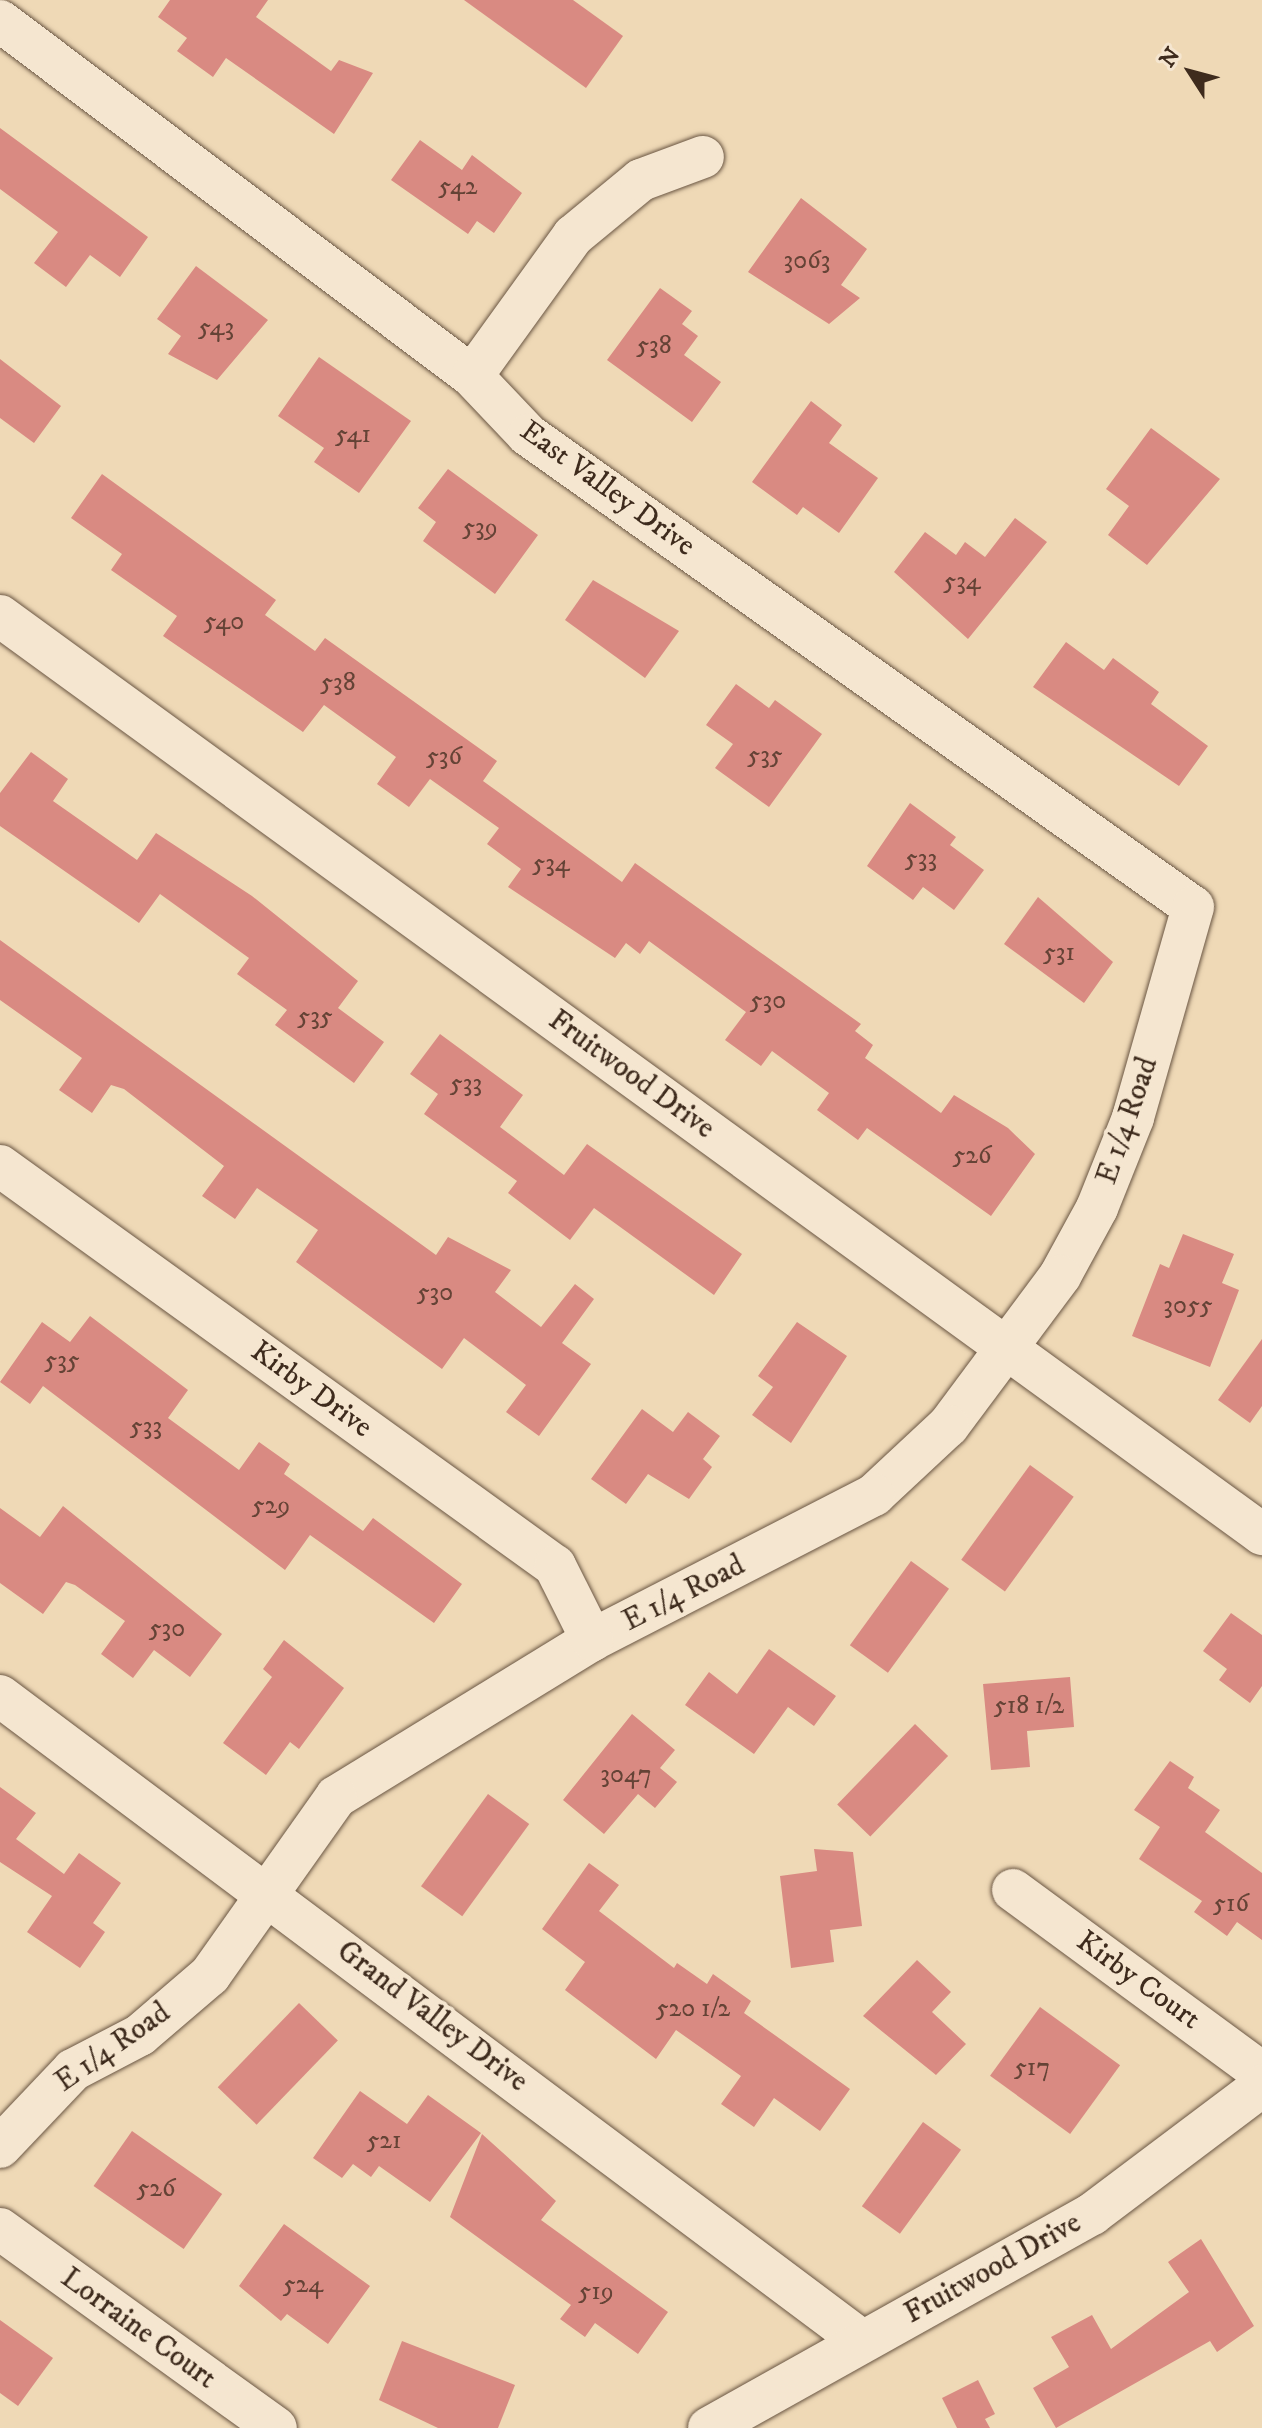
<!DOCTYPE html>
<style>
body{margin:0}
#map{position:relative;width:1262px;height:2428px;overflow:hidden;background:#efd9b6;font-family:"IM FELL DW Pica",serif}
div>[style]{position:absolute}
.building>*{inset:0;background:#d98a82;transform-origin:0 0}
.roads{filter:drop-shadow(0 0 2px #6a5643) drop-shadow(0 0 2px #6a5643)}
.street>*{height:42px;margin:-21px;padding:0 21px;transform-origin:21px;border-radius:21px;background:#f5e6d0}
span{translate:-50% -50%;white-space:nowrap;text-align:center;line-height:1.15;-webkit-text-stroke:8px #f5e6d0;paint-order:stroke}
.number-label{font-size:26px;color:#654336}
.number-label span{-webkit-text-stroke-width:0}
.street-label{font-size:30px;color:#3e2b1d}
.north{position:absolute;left:1150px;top:32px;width:80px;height:80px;-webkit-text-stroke:6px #f5e6d0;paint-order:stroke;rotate:306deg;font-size:22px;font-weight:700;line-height:32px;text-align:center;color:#3e2b1d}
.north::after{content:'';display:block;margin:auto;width:28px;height:36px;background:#3e2b1d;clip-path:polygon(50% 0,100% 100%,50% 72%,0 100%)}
</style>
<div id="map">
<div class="building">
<i style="clip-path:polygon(170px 0,268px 0,256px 17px,331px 71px,339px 60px,373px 73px,334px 134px,226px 58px,213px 77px,177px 51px,187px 38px,158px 17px)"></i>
<i style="clip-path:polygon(464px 0,573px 0,623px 36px,586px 88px)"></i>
<i style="clip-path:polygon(0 128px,148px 237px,120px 277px,90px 255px,66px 287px,34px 263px,58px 232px,0 189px)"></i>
<i style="clip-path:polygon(420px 140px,462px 170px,472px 155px,522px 193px,494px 233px,477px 221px,468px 234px,391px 180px)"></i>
<i style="clip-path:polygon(801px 198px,867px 249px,841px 285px,860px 298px,829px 324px,748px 272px)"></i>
<i style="clip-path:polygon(196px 266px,268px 320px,217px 380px,168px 354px,181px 336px,157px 319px)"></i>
<i style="clip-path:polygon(660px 288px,692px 311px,682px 324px,698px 336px,684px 355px,721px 382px,692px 422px,607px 360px)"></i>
<i style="clip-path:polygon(319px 357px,411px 421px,359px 493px,314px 462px,324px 448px,278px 416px)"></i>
<i style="clip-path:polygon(0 359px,61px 406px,34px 443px,0 418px)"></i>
<i style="clip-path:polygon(811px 401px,842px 425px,829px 443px,878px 478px,839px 533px,803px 507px,797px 515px,752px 482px)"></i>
<i style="clip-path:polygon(1151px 428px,1220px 479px,1147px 565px,1108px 535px,1129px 506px,1106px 489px)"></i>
<i style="clip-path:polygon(448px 469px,538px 535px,495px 594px,423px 541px,436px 522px,418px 508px)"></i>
<i style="clip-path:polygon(102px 474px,276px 600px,265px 615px,315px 651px,325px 638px,497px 761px,483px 781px,622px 882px,635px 863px,861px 1024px,855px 1031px,873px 1045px,865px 1058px,941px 1113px,954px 1095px,1008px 1128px,1035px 1154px,991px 1216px,867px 1128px,858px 1140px,817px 1110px,829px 1093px,772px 1051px,761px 1066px,725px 1040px,746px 1012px,649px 941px,640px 954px,626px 943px,615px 958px,508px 887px,521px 869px,487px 844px,499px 828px,430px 779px,409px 807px,377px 784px,396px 757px,324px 705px,303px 732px,163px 636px,177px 616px,111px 570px,122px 554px,71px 518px)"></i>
<i style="clip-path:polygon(1015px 518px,1047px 542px,968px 639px,894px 572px,925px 532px,956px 555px,965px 542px,985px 557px)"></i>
<i style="clip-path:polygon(593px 580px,679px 631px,645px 678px,565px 620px)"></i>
<i style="clip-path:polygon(1066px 642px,1104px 670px,1113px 658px,1159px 692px,1151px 704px,1208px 746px,1179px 786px,1033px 687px)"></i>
<i style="clip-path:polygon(736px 684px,769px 708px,775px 700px,822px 734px,769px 807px,715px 768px,733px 744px,706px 725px)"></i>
<i style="clip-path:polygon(31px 752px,68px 779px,53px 801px,137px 860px,156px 833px,252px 896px,358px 981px,338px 1008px,384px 1042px,354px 1083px,275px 1025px,287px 1010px,237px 974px,249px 958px,160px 894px,139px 923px,0 826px,0 793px)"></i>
<i style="clip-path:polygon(910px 803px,956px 837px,950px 845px,984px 870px,954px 910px,923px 887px,913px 900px,867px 866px)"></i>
<i style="clip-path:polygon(1038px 897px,1113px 962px,1084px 1003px,1004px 944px)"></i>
<i style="clip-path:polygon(0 940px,436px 1255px,448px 1237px,511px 1270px,495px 1292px,541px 1327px,575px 1284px,594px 1299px,562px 1343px,591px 1364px,539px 1436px,506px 1412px,526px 1385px,464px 1338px,442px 1369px,296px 1262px,318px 1230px,257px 1188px,235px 1219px,202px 1196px,224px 1166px,124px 1089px,111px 1085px,92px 1113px,59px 1090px,82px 1058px,0 1000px)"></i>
<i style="clip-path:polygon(440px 1034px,523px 1095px,500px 1127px,564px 1175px,587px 1144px,742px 1254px,714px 1295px,594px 1208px,570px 1240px,508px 1193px,517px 1181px,424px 1114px,438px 1094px,410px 1074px)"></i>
<i style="clip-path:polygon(1183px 1234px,1234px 1254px,1222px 1283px,1239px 1290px,1210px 1367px,1132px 1336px,1160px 1264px,1169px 1268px)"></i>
<i style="clip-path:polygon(90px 1316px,188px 1390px,168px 1418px,239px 1470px,259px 1442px,290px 1464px,284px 1474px,363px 1531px,373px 1518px,462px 1584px,434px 1623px,310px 1535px,285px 1570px,43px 1386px,30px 1404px,0 1382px,42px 1322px,70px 1342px)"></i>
<i style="clip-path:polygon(797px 1322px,847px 1356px,791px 1443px,752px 1415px,773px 1387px,758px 1376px)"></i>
<i style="clip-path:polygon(1262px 1339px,1262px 1406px,1250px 1423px,1218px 1400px)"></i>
<i style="clip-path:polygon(642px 1409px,673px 1432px,688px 1412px,720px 1436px,703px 1459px,712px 1467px,689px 1499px,648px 1474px,626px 1504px,591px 1479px)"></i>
<i style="left:1030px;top:1465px;width:54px;height:117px;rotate:36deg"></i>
<i style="clip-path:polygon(63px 1506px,222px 1634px,190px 1677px,154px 1650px,133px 1678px,101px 1654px,125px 1621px,75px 1585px,66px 1582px,43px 1614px,0 1583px,0 1508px,40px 1537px)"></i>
<i style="left:911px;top:1561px;width:47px;height:104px;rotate:36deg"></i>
<i style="clip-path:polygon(1231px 1613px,1262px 1635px,1262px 1686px,1250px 1703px,1219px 1680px,1227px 1669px,1203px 1651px)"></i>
<i style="clip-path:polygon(284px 1640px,344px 1688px,299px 1749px,290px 1742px,266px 1775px,223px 1743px,272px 1677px,263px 1669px)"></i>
<i style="clip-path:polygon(769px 1649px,836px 1696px,814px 1726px,788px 1707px,754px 1754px,685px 1705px,709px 1672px,737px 1694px)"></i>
<i style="clip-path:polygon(1070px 1677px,1074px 1727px,1027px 1731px,1030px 1767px,991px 1770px,983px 1684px)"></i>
<i style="clip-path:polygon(632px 1714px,675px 1750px,660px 1768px,677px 1782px,655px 1808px,638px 1794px,604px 1834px,563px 1800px)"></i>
<i style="left:915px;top:1724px;width:46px;height:112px;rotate:44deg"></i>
<i style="clip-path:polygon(1170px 1761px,1194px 1777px,1188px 1788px,1220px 1810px,1205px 1832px,1262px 1873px,1262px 1940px,1237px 1922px,1227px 1936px,1194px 1912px,1202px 1901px,1139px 1859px,1160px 1827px,1134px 1810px)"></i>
<i style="clip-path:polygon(0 1787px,36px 1813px,16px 1839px,64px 1874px,79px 1853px,121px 1883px,93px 1923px,105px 1932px,80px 1968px,27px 1932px,52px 1896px,0 1862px)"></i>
<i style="left:488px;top:1794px;width:51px;height:114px;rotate:36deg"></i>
<i style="clip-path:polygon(814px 1849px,853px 1852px,862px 1926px,830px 1930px,834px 1962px,791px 1968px,780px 1876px,817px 1871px)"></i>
<i style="clip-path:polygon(589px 1863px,619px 1885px,599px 1911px,674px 1968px,677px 1963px,707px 1984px,713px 1974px,751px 2001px,744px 2013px,850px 2089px,820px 2131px,774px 2098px,754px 2127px,721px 2104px,741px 2076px,676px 2030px,656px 2059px,565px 1990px,585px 1962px,542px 1929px)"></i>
<i style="clip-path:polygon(917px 1960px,951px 1992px,932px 2012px,966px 2044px,936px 2075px,863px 2016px)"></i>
<i style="left:299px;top:2003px;width:54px;height:117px;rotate:44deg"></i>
<i style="left:1040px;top:2007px;width:99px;height:85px;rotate:36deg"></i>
<i style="clip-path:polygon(360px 2091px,407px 2124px,428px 2095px,481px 2133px,430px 2202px,379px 2166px,371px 2177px,353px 2164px,342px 2178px,313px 2158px)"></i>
<i style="left:923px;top:2122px;width:47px;height:104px;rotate:36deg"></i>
<i style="left:132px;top:2131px;width:110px;height:67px;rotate:35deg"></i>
<i style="clip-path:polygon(482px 2134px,556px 2201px,541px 2220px,668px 2312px,638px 2354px,595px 2323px,585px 2337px,560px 2319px,571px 2305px,450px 2217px)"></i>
<i style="clip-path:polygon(284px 2224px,370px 2286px,328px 2344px,287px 2314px,281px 2321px,239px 2286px)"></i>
<i style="clip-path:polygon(1201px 2239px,1254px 2326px,1217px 2352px,1210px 2341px,1056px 2428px,1033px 2388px,1069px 2367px,1051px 2337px,1092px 2315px,1111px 2349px,1189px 2292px,1168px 2262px)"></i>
<i style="clip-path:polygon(0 2320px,53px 2358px,18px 2406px,0 2393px)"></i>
<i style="clip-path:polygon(402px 2341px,515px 2385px,498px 2428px,438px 2428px,379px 2400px)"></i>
<i style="clip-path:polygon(978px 2380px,995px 2414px,985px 2419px,990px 2428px,957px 2428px,942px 2398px)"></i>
</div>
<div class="roads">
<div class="street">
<i style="left:0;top:21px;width:591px;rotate:36.95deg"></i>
<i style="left:472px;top:376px;width:81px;rotate:46.5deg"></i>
<i style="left:528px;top:435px;width:815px;rotate:35.37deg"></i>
<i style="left:1193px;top:907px;width:219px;rotate:105.9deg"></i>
<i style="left:1133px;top:1118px;width:97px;rotate:111.8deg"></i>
<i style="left:1097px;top:1208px;width:77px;rotate:118.6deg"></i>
<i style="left:1060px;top:1276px;width:187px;rotate:126.7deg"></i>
<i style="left:948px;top:1426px;width:101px;rotate:137deg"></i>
<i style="left:874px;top:1495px;width:317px;rotate:152.8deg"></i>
<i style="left:592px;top:1640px;width:300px;rotate:148.5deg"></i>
<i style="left:336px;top:1797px;width:218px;rotate:125.3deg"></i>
<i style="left:210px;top:1975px;width:92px;rotate:139.4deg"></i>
<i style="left:140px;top:2035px;width:76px;rotate:152.4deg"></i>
<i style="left:73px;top:2070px;width:106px;rotate:133.5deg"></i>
<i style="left:472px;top:376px;width:173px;rotate:-54.2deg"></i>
<i style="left:573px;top:236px;width:88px;rotate:-39.5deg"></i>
<i style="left:641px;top:180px;width:66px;rotate:-20.4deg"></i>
<i style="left:0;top:616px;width:1561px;rotate:36.03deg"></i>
<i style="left:0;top:1166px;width:684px;rotate:35.78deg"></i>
<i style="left:555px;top:1566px;width:83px;rotate:63.4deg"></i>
<i style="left:0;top:1696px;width:1077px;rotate:36.81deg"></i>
<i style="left:1013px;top:1890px;width:309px;rotate:36.3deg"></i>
<i style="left:0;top:2229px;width:340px;rotate:35.8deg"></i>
<i style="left:709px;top:2428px;width:439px;rotate:-29.2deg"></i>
<i style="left:1092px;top:2214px;width:213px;rotate:-37deg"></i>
</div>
</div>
<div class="number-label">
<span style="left:458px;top:187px">542</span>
<span style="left:807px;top:261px">3063</span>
<span style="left:216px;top:328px">543</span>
<span style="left:654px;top:346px">538</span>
<span style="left:353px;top:435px">541</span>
<span style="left:480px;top:528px">539</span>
<span style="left:962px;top:582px">534</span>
<span style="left:224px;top:622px">540</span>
<span style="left:338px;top:683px">538</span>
<span style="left:765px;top:756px">535</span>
<span style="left:444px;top:757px">536</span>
<span style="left:921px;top:859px">533</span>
<span style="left:551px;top:864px">534</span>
<span style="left:1059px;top:953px">531</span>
<span style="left:768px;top:1001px">530</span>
<span style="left:315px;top:1017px">535</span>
<span style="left:466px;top:1084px">533</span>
<span style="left:972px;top:1156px">526</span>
<span style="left:435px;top:1293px">530</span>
<span style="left:1188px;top:1306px">3055</span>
<span style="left:62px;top:1361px">535</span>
<span style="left:146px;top:1427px">533</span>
<span style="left:271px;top:1506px">529</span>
<span style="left:167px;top:1629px">530</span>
<span style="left:1029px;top:1706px">518 1/2</span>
<span style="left:626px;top:1775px">3047</span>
<span style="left:1231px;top:1904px">516</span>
<span style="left:693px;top:2009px">520 1/2</span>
<span style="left:1032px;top:2068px">517</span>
<span style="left:384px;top:2141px">521</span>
<span style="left:156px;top:2189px">526</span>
<span style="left:303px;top:2285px">524</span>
<span style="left:596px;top:2292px">519</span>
</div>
<div class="street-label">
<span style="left:607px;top:489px;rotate:36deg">East Valley Drive</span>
<span style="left:631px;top:1075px;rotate:36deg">Fruitwood Drive</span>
<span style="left:1128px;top:1121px;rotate:-71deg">E 1/4 Road</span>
<span style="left:311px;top:1390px;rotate:36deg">Kirby Drive</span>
<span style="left:684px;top:1594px;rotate:-27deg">E 1/4 Road</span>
<span style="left:1138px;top:1981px;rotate:36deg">Kirby Court</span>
<span style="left:432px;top:2017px;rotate:37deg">Grand Valley Drive</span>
<span style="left:113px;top:2048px;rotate:-35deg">E 1/4 Road</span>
<span style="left:993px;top:2269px;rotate:-29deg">Fruitwood Drive</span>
<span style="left:138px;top:2329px;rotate:36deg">Lorraine Court</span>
</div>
<div class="north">N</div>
</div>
